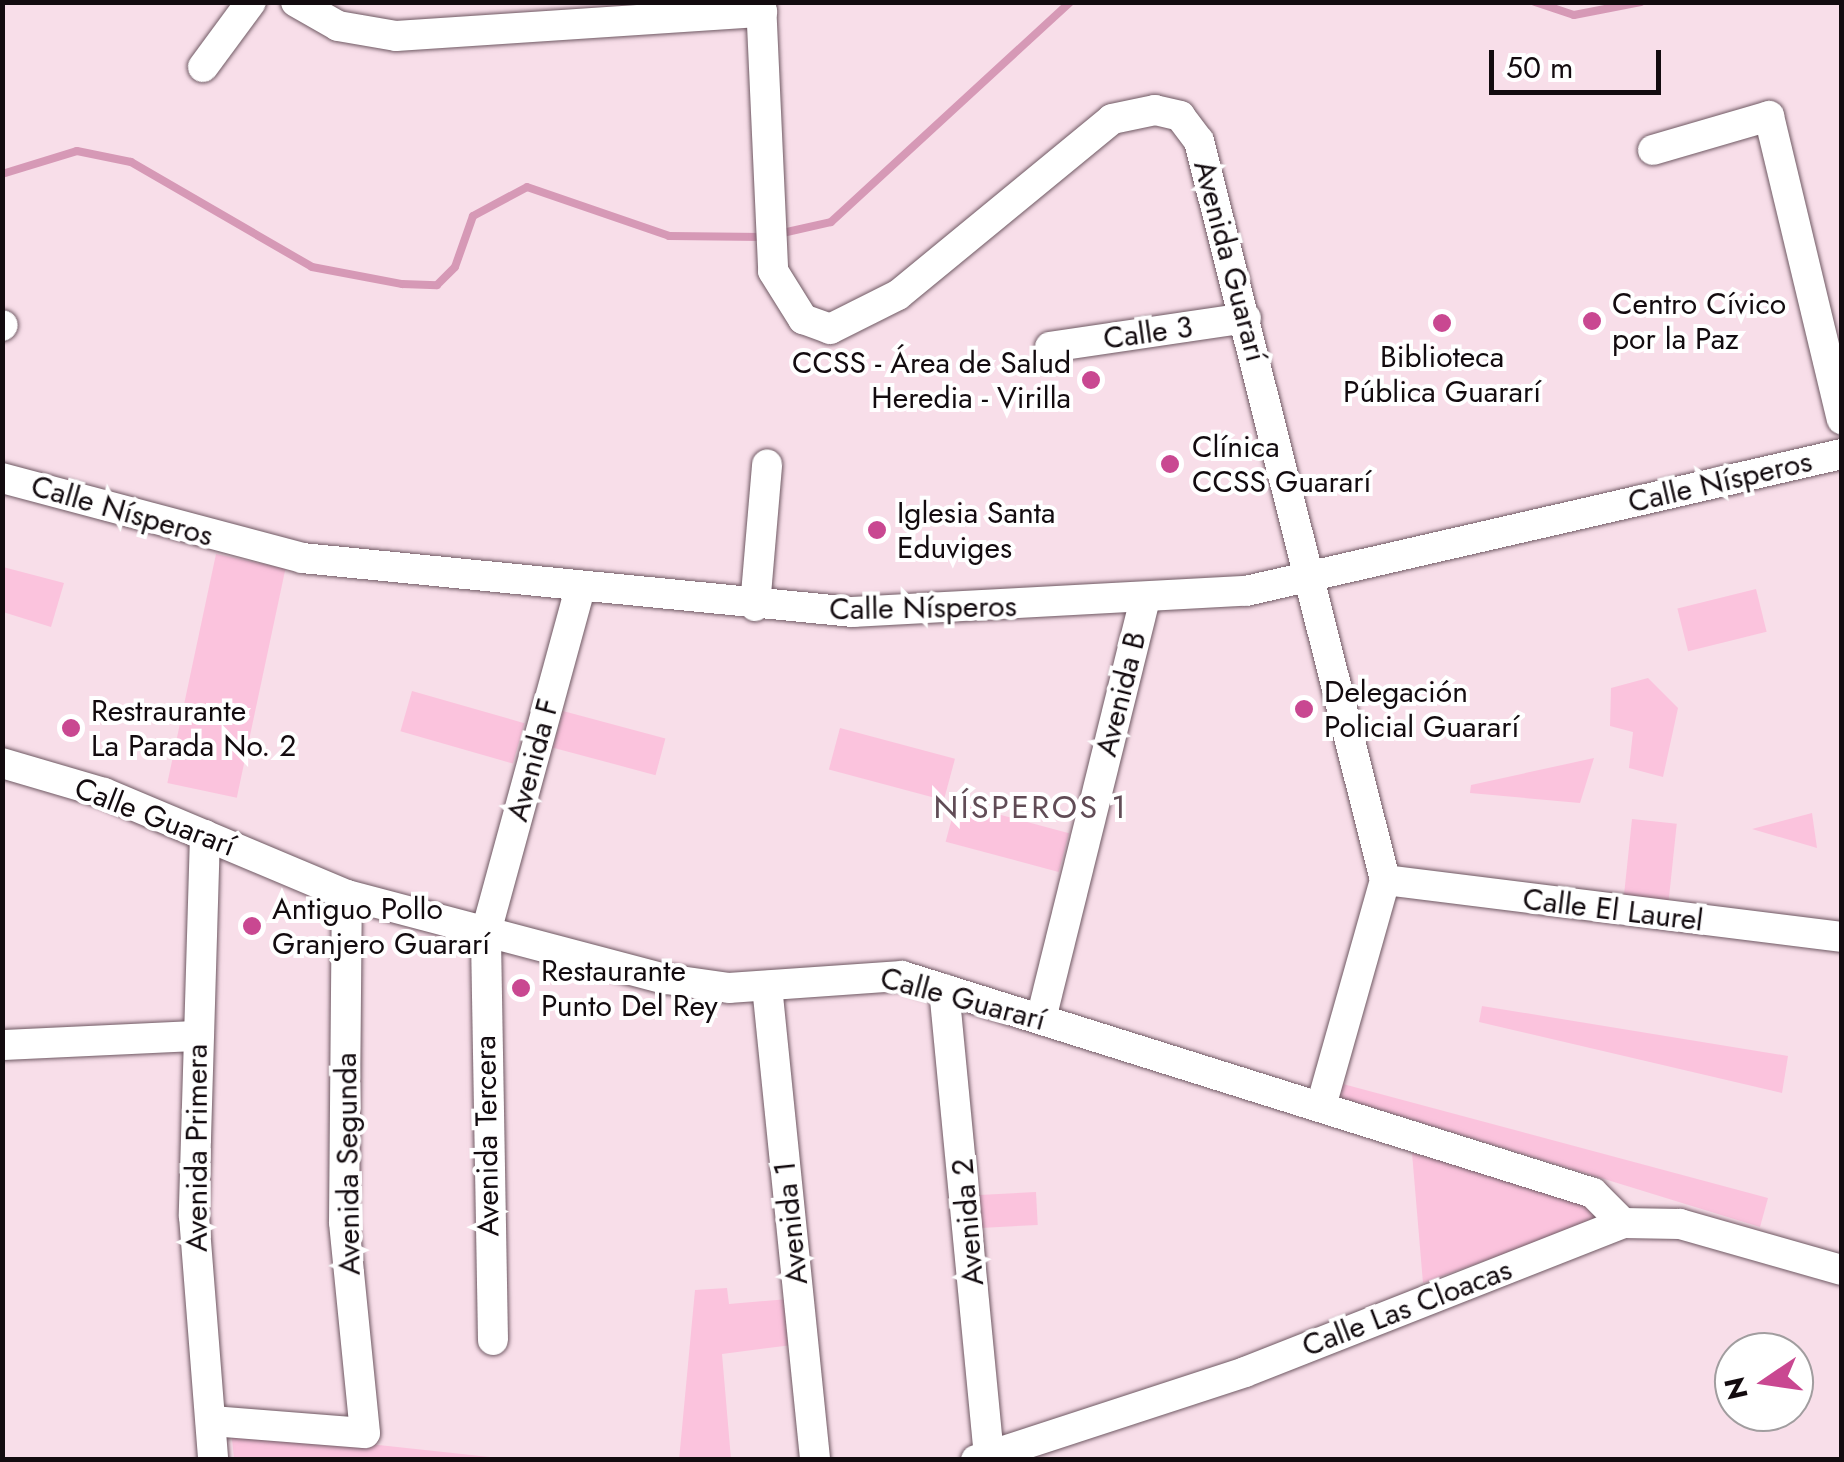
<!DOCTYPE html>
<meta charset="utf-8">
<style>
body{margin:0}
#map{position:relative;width:1844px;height:1462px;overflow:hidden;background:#f8dee9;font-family:Jost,sans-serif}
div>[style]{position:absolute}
.green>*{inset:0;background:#fbc3dd;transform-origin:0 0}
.stream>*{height:8px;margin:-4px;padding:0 4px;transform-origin:4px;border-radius:4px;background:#d699b6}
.roads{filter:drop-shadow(0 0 2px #6f5963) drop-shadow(0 0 2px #6f5963)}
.minor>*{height:30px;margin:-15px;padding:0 15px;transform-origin:15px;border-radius:15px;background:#fff}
.dots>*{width:28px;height:28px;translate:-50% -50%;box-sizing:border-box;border:5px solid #fff;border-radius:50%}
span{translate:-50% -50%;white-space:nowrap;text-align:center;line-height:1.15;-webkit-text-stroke:8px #fff;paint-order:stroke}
.street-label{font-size:30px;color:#130b0f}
.poi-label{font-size:30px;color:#130b0f}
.left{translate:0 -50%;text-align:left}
.right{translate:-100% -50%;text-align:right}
.neighbourhood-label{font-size:32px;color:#614c56;letter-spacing:2.5px}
.frame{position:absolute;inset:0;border:5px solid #130b0f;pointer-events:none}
.north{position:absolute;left:1714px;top:1332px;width:100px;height:100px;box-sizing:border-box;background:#fff;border:2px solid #a19d9f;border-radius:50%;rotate:257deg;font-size:28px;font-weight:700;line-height:40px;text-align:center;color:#130b0f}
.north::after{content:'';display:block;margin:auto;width:35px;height:45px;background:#c94891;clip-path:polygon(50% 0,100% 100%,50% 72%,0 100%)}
.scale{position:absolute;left:1489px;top:50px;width:172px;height:45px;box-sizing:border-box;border:5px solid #130b0f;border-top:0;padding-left:12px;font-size:30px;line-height:35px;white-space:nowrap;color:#130b0f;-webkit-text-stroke:8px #fff;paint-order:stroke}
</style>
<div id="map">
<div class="green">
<i style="left:216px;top:554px;width:71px;height:234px;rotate:12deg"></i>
<i style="clip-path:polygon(3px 567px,64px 583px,51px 627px,3px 612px)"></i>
<i style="left:1756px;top:589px;width:44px;height:81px;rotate:76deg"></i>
<i style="clip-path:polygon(1648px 678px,1678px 708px,1663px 777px,1629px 768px,1633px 732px,1610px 726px,1611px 688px)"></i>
<i style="left:412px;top:691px;width:117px;height:42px;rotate:16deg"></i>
<i style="left:563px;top:711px;width:106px;height:38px;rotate:15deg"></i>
<i style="left:840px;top:728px;width:119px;height:43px;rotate:15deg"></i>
<i style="clip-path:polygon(1594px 758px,1580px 803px,1470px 793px,1471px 785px)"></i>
<i style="left:956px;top:803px;width:117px;height:40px;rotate:15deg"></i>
<i style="clip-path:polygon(1812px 813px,1817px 848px,1752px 829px)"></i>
<i style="left:1632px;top:819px;width:45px;height:81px;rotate:6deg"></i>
<i style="clip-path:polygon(1482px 1006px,1788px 1056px,1782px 1093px,1479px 1022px)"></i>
<i style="clip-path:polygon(1343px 1084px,1768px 1198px,1760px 1227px,1339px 1097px)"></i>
<i style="clip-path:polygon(1412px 1153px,1587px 1202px,1597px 1220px,1423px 1283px)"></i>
<i style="left:1036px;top:1192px;width:33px;height:57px;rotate:87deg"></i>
<i style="clip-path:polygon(727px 1288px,729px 1304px,788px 1299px,792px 1345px,722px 1354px,731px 1459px,679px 1460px,695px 1290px)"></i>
<i style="clip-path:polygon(231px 1429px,508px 1459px,234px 1459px)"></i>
</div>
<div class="stream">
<i style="left:1535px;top:2px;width:41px;rotate:18.4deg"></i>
<i style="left:1574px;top:15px;width:68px;rotate:-11deg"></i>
<i style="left:2px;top:174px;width:78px;rotate:-17deg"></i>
<i style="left:77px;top:151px;width:55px;rotate:11.5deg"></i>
<i style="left:131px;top:162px;width:209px;rotate:30.1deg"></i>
<i style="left:312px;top:267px;width:92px;rotate:10.7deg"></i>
<i style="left:402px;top:284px;width:35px;rotate:2deg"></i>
<i style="left:437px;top:285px;width:25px;rotate:-45deg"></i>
<i style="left:455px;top:267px;width:54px;rotate:-70.6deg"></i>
<i style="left:473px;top:216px;width:61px;rotate:-28.2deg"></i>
<i style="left:527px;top:187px;width:150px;rotate:19deg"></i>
<i style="left:669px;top:236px;width:95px;rotate:0.6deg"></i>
<i style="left:778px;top:234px;width:54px;rotate:-12.8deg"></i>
<i style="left:831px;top:222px;width:325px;rotate:-42.6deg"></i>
</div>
<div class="roads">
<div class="minor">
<i style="left:296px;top:2px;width:48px;rotate:29.7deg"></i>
<i style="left:338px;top:26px;width:59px;rotate:9.8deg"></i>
<i style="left:396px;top:36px;width:367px;rotate:-3.8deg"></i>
<i style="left:761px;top:2px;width:269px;rotate:87.4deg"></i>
<i style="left:773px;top:271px;width:57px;rotate:58deg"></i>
<i style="left:803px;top:319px;width:29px;rotate:20deg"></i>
<i style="left:830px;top:329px;width:76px;rotate:-26.6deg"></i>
<i style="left:898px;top:295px;width:277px;rotate:-39.4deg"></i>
<i style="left:1112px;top:119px;width:44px;rotate:-11.8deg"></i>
<i style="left:1155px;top:110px;width:26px;rotate:13deg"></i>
<i style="left:1180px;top:116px;width:31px;rotate:53deg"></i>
<i style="left:1199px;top:141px;width:762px;rotate:75.87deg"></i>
<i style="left:1385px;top:880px;width:235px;rotate:105.8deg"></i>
<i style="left:203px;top:67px;width:81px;rotate:-53.6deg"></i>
<i style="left:1653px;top:150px;width:121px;rotate:-16.3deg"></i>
<i style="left:1769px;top:116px;width:312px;rotate:76.5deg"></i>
<i style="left:2px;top:326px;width:1px;rotate:-45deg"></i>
<i style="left:1050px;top:347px;width:198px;rotate:-8.4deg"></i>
<i style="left:2px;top:478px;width:310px;rotate:14.9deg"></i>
<i style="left:302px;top:558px;width:554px;rotate:5.6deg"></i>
<i style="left:853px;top:612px;width:394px;rotate:-3.1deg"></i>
<i style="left:1246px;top:591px;width:612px;rotate:-12.95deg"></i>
<i style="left:755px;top:606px;width:142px;rotate:-85.1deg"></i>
<i style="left:2px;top:763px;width:106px;rotate:16.4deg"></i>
<i style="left:104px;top:793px;width:264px;rotate:22.8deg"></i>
<i style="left:347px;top:895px;width:330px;rotate:14.8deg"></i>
<i style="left:666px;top:979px;width:64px;rotate:8.1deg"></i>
<i style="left:729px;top:988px;width:173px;rotate:-4deg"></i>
<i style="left:902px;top:976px;width:724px;rotate:17.43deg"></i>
<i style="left:1593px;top:1193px;width:42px;rotate:45deg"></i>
<i style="left:205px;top:835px;width:381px;rotate:91.7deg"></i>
<i style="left:194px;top:1216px;width:245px;rotate:85.5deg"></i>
<i style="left:1385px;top:880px;width:461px;rotate:7.1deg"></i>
<i style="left:767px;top:986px;width:476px;rotate:84.2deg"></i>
<i style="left:944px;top:989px;width:468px;rotate:84.5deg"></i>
<i style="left:1041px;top:1019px;width:430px;rotate:-76.1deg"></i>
<i style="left:2px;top:1045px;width:194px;rotate:-2.7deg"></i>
<i style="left:493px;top:1340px;width:408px;rotate:-91deg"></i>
<i style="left:486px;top:932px;width:357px;rotate:-74.7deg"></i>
<i style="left:211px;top:1421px;width:154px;rotate:4.5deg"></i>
<i style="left:365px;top:1433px;width:212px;rotate:-95.7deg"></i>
<i style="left:344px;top:1222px;width:327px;rotate:-89.5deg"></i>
<i style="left:976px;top:1460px;width:283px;rotate:-18.1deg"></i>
<i style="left:1245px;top:1372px;width:406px;rotate:-21.5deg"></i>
<i style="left:1623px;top:1223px;width:57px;rotate:1deg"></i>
<i style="left:1680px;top:1224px;width:168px;rotate:15.9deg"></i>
</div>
</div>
<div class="dots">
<i style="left:1592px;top:321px;background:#c94891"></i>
<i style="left:1442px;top:323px;background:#c94891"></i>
<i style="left:1091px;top:380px;background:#c94891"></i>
<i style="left:1170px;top:464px;background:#c94891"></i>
<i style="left:877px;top:530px;background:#c94891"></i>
<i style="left:1304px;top:709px;background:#c94891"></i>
<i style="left:71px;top:728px;background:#c94891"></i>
<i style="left:252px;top:926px;background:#c94891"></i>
<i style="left:521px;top:988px;background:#c94891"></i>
</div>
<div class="street-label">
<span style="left:1230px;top:261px;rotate:75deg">Avenida Guararí</span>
<span style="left:1148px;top:333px;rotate:-8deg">Calle 3</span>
<span style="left:1720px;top:482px;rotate:-13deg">Calle Nísperos</span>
<span style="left:122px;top:511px;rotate:16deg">Calle Nísperos</span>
<span style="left:923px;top:608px;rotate:-1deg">Calle Nísperos</span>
<span style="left:1121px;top:694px;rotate:-76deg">Avenida B</span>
<span style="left:533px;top:760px;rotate:-75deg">Avenida F</span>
<span style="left:155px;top:817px;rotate:21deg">Calle Guararí</span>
<span style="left:1613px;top:910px;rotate:7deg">Calle El Laurel</span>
<span style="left:963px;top:999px;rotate:15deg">Calle Guararí</span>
<span style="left:487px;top:1136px;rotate:-91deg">Avenida Tercera</span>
<span style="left:197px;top:1148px;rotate:-90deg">Avenida Primera</span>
<span style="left:348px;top:1164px;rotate:-91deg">Avenida Segunda</span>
<span style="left:968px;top:1222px;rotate:-95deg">Avenida 2</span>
<span style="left:791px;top:1223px;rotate:-96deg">Avenida 1</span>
<span style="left:1407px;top:1308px;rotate:-21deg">Calle Las Cloacas</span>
</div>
<div class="poi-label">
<span class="left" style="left:1612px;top:321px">Centro Cívico<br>por la Paz</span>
<span style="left:1442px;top:374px">Biblioteca<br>Pública Guararí</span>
<span class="right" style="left:1071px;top:380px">CCSS - Área de Salud<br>Heredia - Virilla</span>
<span class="left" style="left:1192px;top:464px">Clínica<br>CCSS Guararí</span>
<span class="left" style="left:897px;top:530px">Iglesia Santa<br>Eduviges</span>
<span class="left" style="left:1324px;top:709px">Delegación<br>Policial Guararí</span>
<span class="left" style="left:91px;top:728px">Restraurante<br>La Parada No. 2</span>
<span class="left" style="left:272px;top:926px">Antiguo Pollo<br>Granjero Guararí</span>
<span class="left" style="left:541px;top:988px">Restaurante<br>Punto Del Rey</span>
</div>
<div class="neighbourhood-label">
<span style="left:1031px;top:807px">NÍSPEROS 1</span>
</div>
<div class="frame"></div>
<div class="north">N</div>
<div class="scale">50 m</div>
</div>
